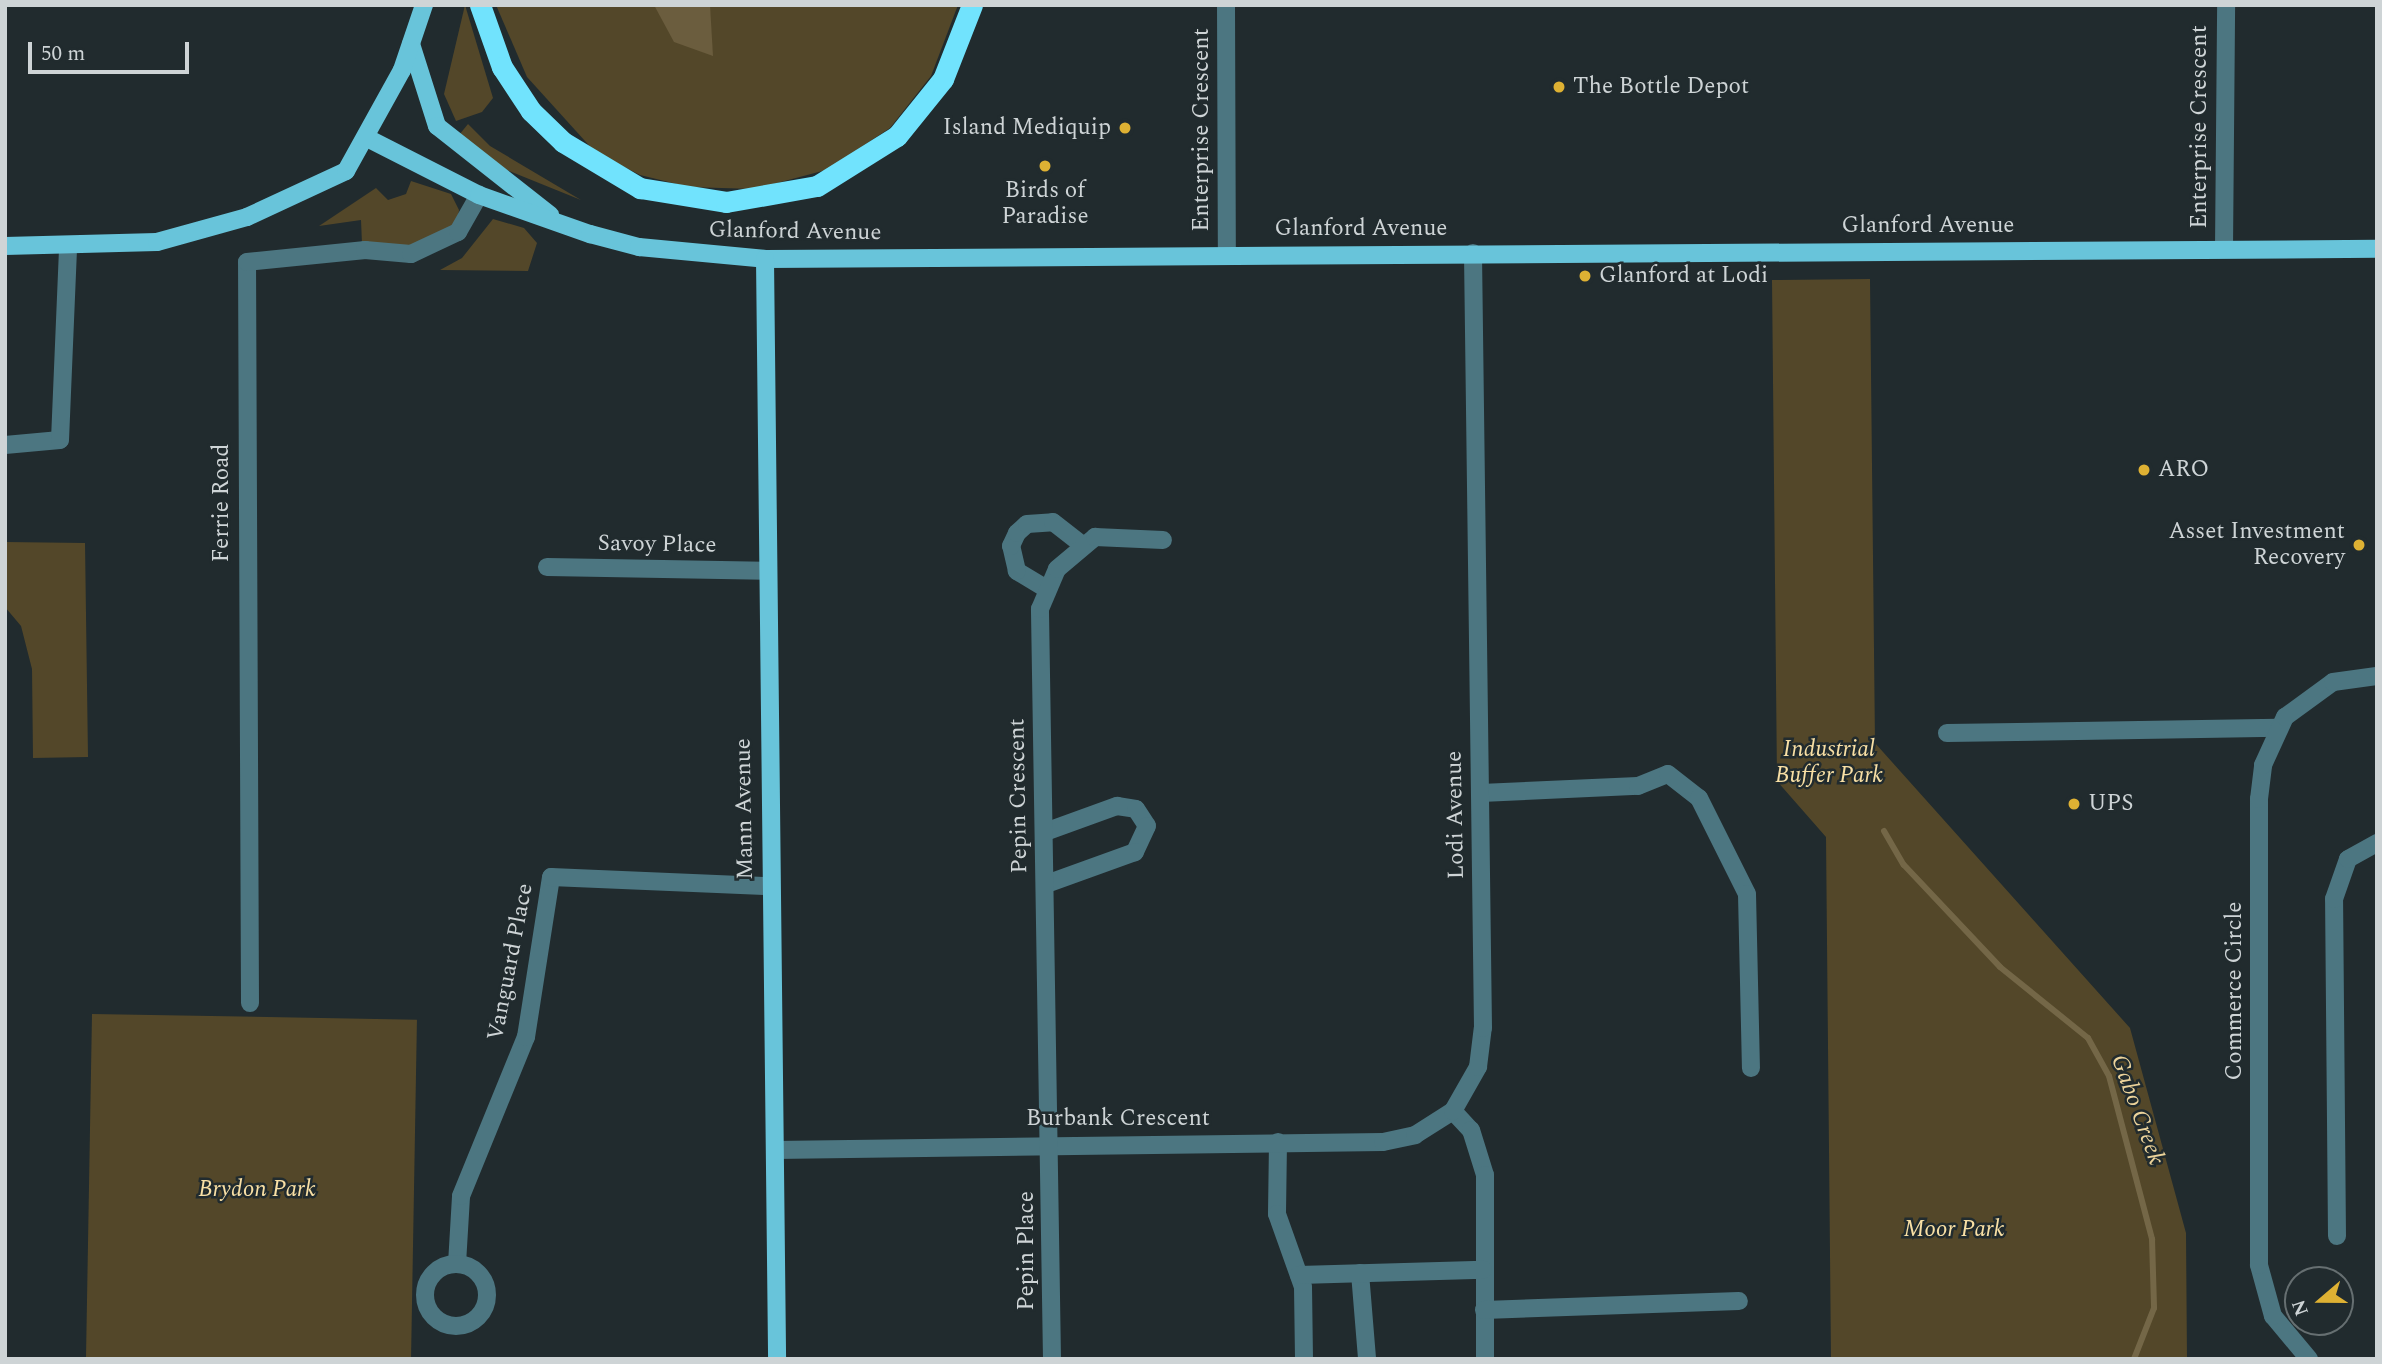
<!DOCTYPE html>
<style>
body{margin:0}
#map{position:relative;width:2382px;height:1364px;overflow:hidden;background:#212b2e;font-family:Spectral,serif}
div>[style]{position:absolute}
.green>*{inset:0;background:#534729;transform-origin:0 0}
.forest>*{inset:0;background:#6b5d3e}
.stream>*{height:6px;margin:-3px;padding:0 3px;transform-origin:3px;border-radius:3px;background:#746747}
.minor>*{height:18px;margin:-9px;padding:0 9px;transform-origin:9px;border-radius:9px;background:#4c7681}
.minor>.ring{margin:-9px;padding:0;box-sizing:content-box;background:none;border:18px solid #4c7681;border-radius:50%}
.major>*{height:18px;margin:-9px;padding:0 9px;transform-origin:9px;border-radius:9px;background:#68c4da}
.highway>*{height:21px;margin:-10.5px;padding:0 10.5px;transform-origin:10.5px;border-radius:10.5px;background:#71e3fd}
.dots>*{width:19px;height:19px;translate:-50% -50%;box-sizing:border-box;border:4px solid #212b2e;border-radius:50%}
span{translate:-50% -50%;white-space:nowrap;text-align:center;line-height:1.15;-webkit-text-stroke:5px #212b2e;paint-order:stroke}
.poi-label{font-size:23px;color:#ced4d6}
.left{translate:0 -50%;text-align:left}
.right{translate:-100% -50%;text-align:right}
.street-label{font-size:23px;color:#ced4d6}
.park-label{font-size:23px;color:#f9e0a5;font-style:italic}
.water-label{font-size:24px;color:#ecd39a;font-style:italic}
.frame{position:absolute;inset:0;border:7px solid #ced4d6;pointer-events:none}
.north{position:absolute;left:2284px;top:1266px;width:70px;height:70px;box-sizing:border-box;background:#212b2e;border:2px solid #666f71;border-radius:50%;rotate:250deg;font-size:19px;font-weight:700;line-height:28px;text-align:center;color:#ced4d6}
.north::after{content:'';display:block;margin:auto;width:24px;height:32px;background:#deb133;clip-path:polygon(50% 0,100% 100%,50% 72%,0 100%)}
.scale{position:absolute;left:28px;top:42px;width:161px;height:32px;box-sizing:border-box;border:4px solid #ced4d6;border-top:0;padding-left:9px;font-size:21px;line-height:24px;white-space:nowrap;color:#ced4d6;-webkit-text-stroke:5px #212b2e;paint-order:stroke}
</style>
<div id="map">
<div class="green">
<i style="clip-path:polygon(465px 5px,493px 98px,482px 112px,456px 121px,444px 94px)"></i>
<i style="clip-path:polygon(496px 5px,958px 5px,931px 76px,890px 128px,826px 170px,754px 189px,689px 187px,640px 175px,595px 152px,527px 77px)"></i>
<i style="clip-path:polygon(468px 124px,490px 146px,581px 200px,497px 166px,459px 135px)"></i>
<i style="clip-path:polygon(411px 181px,451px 194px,459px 210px,457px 224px,420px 246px,362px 244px,361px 220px,319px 226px,376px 188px,388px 200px,406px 194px)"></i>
<i style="clip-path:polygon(493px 219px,524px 228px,537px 243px,528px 271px,440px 270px,462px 258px)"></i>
<i style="clip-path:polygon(1870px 279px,1875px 743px,2130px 1028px,2186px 1233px,2187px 1359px,1831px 1359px,1826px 837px,1777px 781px,1772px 280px)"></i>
<i style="clip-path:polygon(5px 542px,85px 543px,88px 757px,33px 758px,32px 669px,21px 626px,5px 607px)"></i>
<i style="left:92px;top:1014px;width:325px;height:345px;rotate:1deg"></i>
</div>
<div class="forest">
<i style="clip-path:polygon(654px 5px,710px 5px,713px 56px,674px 42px)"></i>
</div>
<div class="stream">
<i style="left:1884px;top:831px;width:39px;rotate:60deg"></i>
<i style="left:1904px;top:865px;width:140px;rotate:46.7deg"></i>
<i style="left:2000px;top:967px;width:113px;rotate:38.9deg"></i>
<i style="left:2088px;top:1038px;width:43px;rotate:61.1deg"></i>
<i style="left:2109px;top:1076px;width:169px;rotate:75.2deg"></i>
<i style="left:2152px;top:1239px;width:69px;rotate:88.3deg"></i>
<i style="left:2154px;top:1308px;width:55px;rotate:111.4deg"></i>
</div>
<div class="minor">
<i style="left:1226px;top:5px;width:249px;rotate:89.8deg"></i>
<i style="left:2224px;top:249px;width:244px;rotate:-89.5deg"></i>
<i style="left:5px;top:445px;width:55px;rotate:-5.2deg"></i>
<i style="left:60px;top:440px;width:192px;rotate:-87.6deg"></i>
<i style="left:547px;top:567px;width:219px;rotate:1deg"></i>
<i style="left:1045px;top:588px;width:33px;rotate:-149deg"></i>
<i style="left:1017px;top:571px;width:26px;rotate:-103deg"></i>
<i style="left:1011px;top:546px;width:14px;rotate:-65deg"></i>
<i style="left:1017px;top:533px;width:13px;rotate:-42deg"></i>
<i style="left:1027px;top:524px;width:26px;rotate:-4deg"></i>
<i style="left:1053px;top:522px;width:37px;rotate:38deg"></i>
<i style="left:1947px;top:733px;width:331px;rotate:-0.9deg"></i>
<i style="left:1481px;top:793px;width:157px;rotate:-2.6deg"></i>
<i style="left:1638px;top:786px;width:32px;rotate:-22deg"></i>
<i style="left:1668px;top:774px;width:39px;rotate:38deg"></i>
<i style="left:1699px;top:798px;width:107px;rotate:63.4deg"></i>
<i style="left:1747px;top:894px;width:174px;rotate:88.7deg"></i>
<i style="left:1045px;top:832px;width:77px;rotate:-19.9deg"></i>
<i style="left:1117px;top:806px;width:19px;rotate:9deg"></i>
<i style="left:1136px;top:809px;width:20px;rotate:57deg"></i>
<i style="left:1147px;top:826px;width:29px;rotate:115deg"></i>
<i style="left:1135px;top:852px;width:95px;rotate:160.2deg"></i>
<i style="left:250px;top:1003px;width:741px;rotate:-90.23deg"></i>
<i style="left:247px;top:262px;width:119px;rotate:-5.8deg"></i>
<i style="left:365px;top:250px;width:46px;rotate:5deg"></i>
<i style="left:411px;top:254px;width:52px;rotate:-25.1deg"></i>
<i style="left:458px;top:232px;width:43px;rotate:-60.4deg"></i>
<i style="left:1453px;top:1111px;width:26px;rotate:47deg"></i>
<i style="left:1471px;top:1130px;width:47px;rotate:72.7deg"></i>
<i style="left:1485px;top:1175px;width:184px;rotate:90deg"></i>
<i style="left:1278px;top:1142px;width:72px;rotate:90.8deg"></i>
<i style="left:1277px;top:1214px;width:77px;rotate:70.4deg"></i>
<i style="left:1303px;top:1287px;width:72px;rotate:89.2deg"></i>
<i style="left:775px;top:1150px;width:608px;rotate:-0.75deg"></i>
<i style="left:1383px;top:1142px;width:33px;rotate:-12deg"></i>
<i style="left:1415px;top:1135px;width:45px;rotate:-32.3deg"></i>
<i style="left:1453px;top:1111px;width:51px;rotate:-60.4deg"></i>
<i style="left:1478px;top:1067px;width:39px;rotate:-83deg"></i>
<i style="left:1483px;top:1028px;width:775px;rotate:-90.74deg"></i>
<i style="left:2337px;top:1236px;width:337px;rotate:-90.5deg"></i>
<i style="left:2334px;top:899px;width:42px;rotate:-70.7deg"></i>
<i style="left:2348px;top:859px;width:33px;rotate:-29deg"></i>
<i style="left:457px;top:1264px;width:68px;rotate:-86.6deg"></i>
<i style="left:461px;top:1196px;width:172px;rotate:-67.8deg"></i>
<i style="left:526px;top:1037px;width:162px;rotate:-81.1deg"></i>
<i style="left:551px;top:877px;width:219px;rotate:2.4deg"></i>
<i class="ring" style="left:425px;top:1264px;width:44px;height:44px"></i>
<i style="left:1360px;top:1273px;width:86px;rotate:85.3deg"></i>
<i style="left:1299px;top:1275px;width:184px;rotate:-1.6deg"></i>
<i style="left:1484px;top:1310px;width:255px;rotate:-2deg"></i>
<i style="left:1052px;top:1359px;width:750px;rotate:-90.92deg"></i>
<i style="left:1040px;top:609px;width:43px;rotate:-67deg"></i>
<i style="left:1057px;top:569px;width:50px;rotate:-40.1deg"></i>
<i style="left:1095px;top:537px;width:68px;rotate:2.5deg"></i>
<i style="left:2309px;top:1359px;width:56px;rotate:-129.9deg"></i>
<i style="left:2273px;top:1316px;width:53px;rotate:-105.4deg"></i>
<i style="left:2259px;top:1265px;width:466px;rotate:-90deg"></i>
<i style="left:2259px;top:799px;width:34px;rotate:-83deg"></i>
<i style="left:2263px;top:765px;width:53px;rotate:-65.4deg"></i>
<i style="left:2285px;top:717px;width:59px;rotate:-36.1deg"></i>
<i style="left:2333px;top:682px;width:44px;rotate:-7.8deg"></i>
</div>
<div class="major">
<i style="left:411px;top:44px;width:86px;rotate:72.4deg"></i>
<i style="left:437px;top:126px;width:144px;rotate:38.2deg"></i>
<i style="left:369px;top:139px;width:123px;rotate:27deg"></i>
<i style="left:479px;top:195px;width:118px;rotate:19.4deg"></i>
<i style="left:590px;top:234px;width:51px;rotate:14.9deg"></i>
<i style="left:639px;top:247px;width:127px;rotate:5.4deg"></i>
<i style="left:765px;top:259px;width:1612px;rotate:-0.36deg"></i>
<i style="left:5px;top:246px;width:152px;rotate:-1.5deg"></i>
<i style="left:157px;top:242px;width:93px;rotate:-15.5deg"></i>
<i style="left:247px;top:217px;width:109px;rotate:-24.9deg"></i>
<i style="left:346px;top:171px;width:115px;rotate:-61deg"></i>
<i style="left:402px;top:70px;width:69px;rotate:-71.3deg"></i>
<i style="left:765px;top:259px;width:1100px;rotate:89.37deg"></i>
</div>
<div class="highway">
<i style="left:480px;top:5px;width:66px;rotate:70.5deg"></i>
<i style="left:502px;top:67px;width:53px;rotate:56.6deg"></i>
<i style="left:531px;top:111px;width:45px;rotate:44.1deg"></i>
<i style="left:563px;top:142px;width:90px;rotate:30.9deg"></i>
<i style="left:640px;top:188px;width:87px;rotate:9.2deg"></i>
<i style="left:726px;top:202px;width:92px;rotate:-10deg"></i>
<i style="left:817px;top:186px;width:94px;rotate:-32deg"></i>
<i style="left:897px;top:136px;width:73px;rotate:-51.1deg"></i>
<i style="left:943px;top:79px;width:79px;rotate:-68.6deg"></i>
</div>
<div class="dots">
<i style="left:1559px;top:87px;background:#deb133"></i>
<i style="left:1125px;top:128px;background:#deb133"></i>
<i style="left:1045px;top:166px;background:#deb133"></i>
<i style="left:1585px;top:276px;background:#deb133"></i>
<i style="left:2144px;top:470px;background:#deb133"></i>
<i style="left:2359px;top:545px;background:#deb133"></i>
<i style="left:2074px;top:804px;background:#deb133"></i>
</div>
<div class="poi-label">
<span class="left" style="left:1573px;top:87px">The Bottle Depot</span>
<span class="right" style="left:1111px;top:128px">Island Mediquip</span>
<span style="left:1045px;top:204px">Birds of<br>Paradise</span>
<span class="left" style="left:1599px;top:276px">Glanford at Lodi</span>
<span class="left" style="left:2158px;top:470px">ARO</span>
<span class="right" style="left:2345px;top:545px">Asset Investment<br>Recovery</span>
<span class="left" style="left:2088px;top:804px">UPS</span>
</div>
<div class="street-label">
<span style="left:2200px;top:127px;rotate:-90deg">Enterprise Crescent</span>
<span style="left:1202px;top:130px;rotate:-90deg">Enterprise Crescent</span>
<span style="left:1928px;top:226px">Glanford Avenue</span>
<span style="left:1361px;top:229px">Glanford Avenue</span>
<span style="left:795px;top:232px;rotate:1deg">Glanford Avenue</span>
<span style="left:222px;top:503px;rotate:-90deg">Ferrie Road</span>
<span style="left:657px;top:545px;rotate:1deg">Savoy Place</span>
<span style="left:1019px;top:796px;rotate:-91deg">Pepin Crescent</span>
<span style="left:745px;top:809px;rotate:-91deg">Mann Avenue</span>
<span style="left:1456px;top:815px;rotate:-91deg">Lodi Avenue</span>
<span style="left:511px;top:962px;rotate:-79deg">Vanguard Place</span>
<span style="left:2235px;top:991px;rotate:-90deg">Commerce Circle</span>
<span style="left:1118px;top:1119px">Burbank Crescent</span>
<span style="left:1027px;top:1251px;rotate:-90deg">Pepin Place</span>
</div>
<div class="park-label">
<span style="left:1829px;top:763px">Industrial<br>Buffer Park</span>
<span style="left:257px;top:1190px">Brydon Park</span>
<span style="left:1954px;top:1230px">Moor Park</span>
</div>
<div class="water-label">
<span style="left:2137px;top:1110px;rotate:70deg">Gabo Creek</span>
</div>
<div class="frame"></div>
<div class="north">N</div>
<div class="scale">50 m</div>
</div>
